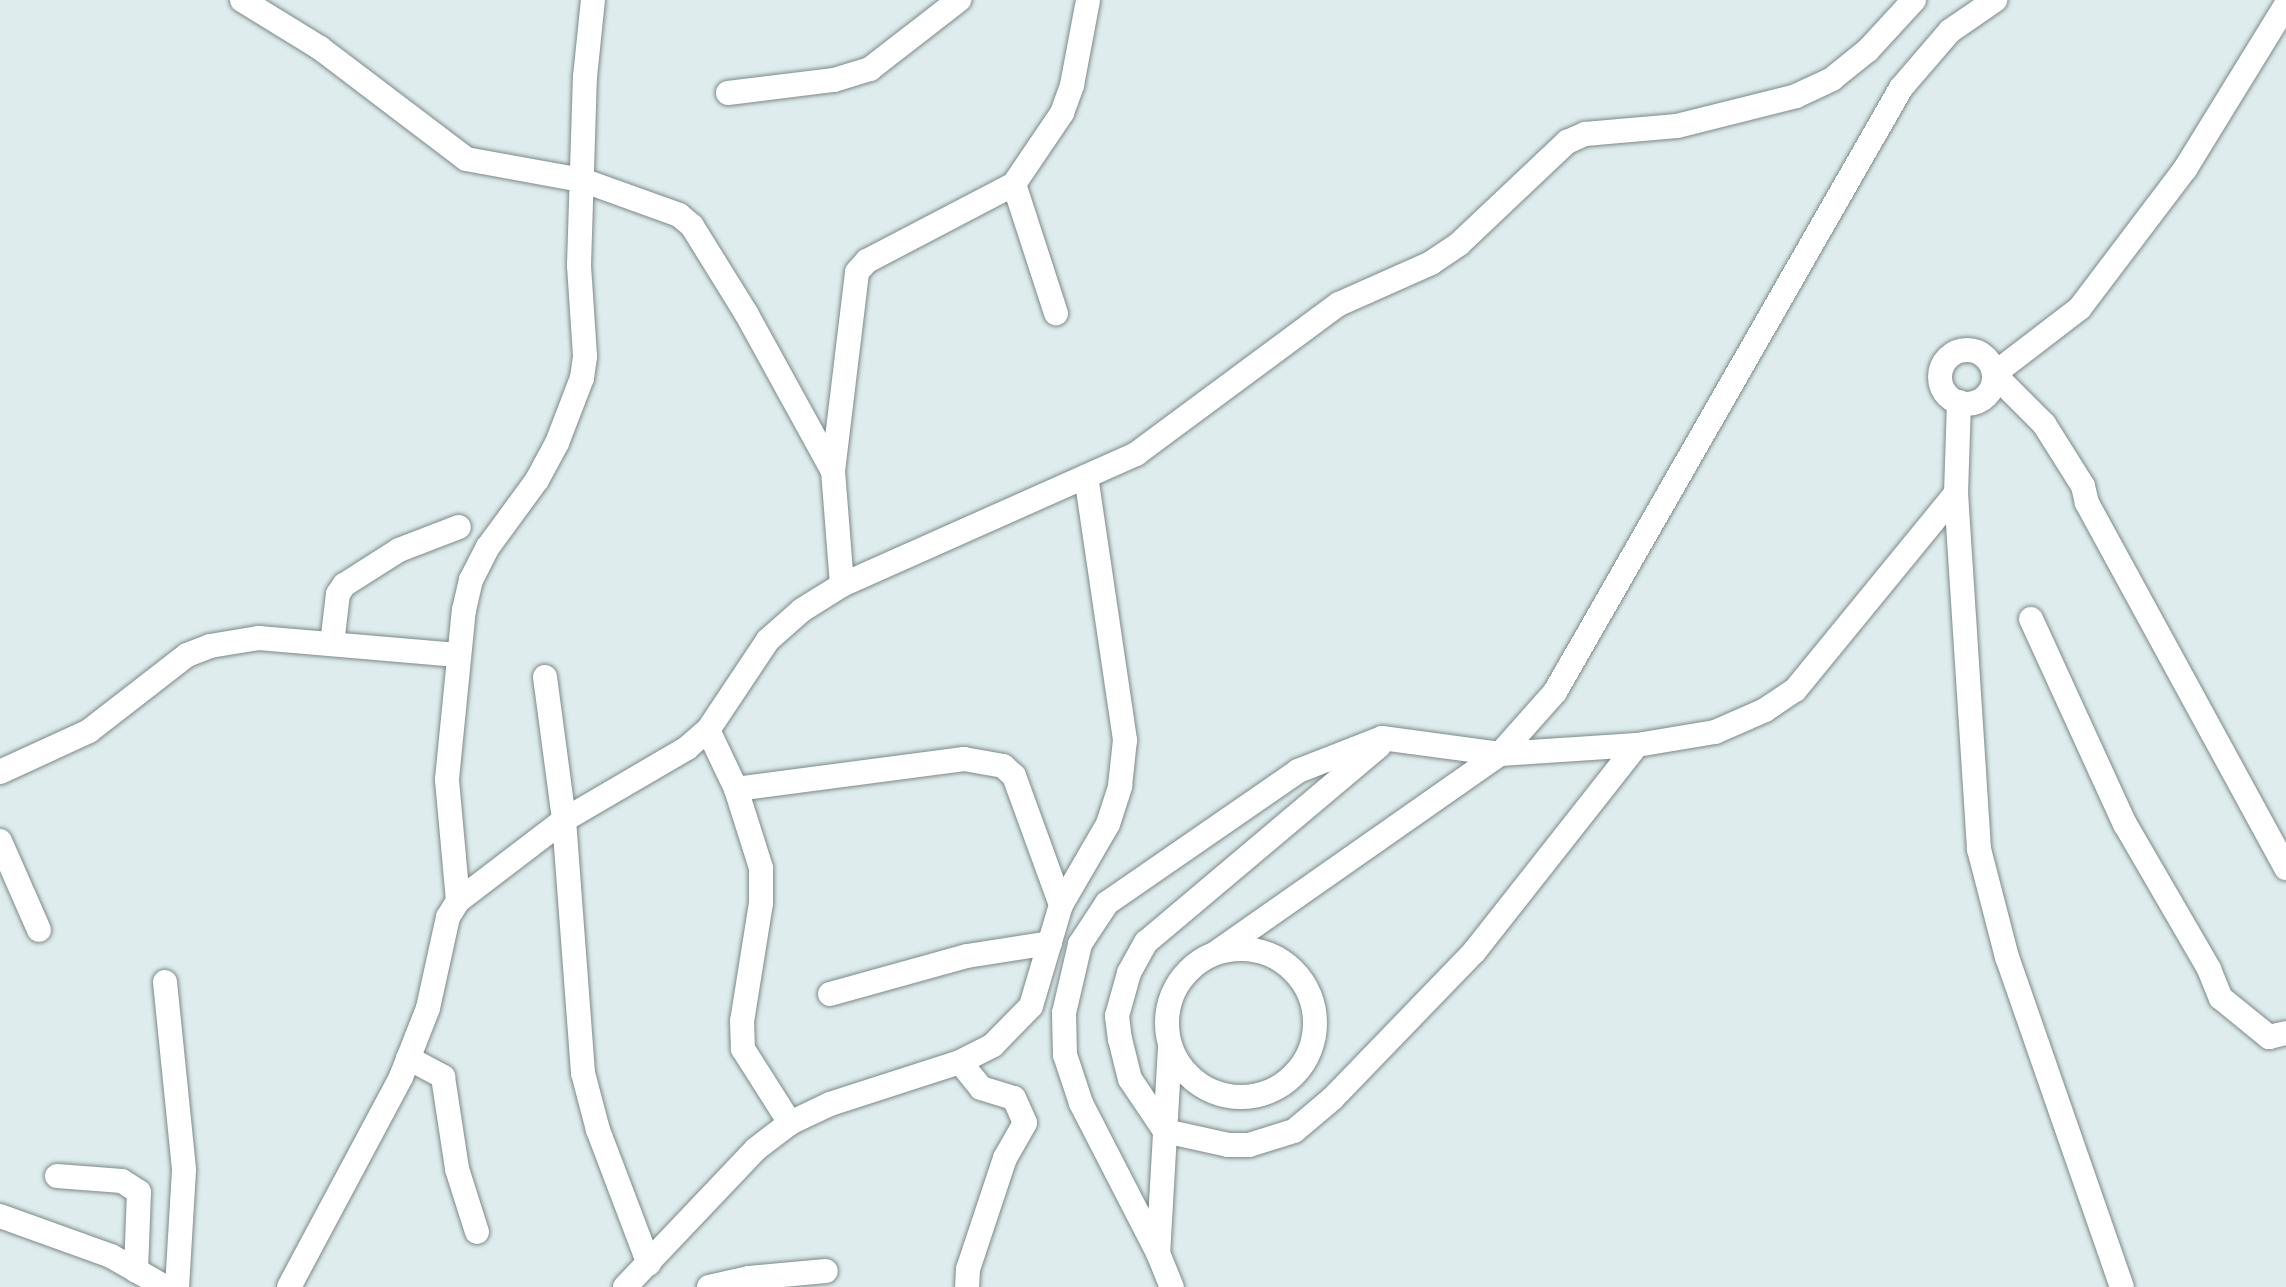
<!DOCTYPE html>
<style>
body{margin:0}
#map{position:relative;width:2286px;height:1287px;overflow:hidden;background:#deeced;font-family:Barlow,sans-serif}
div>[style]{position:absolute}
.roads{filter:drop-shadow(0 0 2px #7c898a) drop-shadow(0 0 2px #7c898a)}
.minor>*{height:24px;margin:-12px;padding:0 12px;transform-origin:12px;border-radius:12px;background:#fff}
.minor>.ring{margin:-12px;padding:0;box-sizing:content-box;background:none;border:24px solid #fff;border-radius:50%}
span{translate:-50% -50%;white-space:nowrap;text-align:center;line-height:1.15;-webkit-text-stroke:7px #fff;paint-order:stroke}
</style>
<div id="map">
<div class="roads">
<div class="minor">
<i style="left:242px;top:0;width:92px;rotate:31.6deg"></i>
<i style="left:320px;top:48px;width:183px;rotate:37.2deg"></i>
<i style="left:466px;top:159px;width:118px;rotate:10.3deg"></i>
<i style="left:582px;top:180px;width:103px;rotate:19.8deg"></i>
<i style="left:679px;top:215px;width:17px;rotate:40deg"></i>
<i style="left:692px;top:226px;width:102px;rotate:58.2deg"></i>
<i style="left:746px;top:313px;width:180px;rotate:61.2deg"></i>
<i style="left:2286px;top:5px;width:193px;rotate:121.6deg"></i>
<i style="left:2185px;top:169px;width:174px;rotate:127.1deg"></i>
<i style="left:2080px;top:308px;width:108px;rotate:142.5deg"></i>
<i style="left:1994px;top:374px;width:71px;rotate:45deg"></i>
<i style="left:2044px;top:424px;width:73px;rotate:57.8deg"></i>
<i style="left:2083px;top:486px;width:17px;rotate:77deg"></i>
<i style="left:2087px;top:503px;width:416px;rotate:61.4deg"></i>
<i style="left:728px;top:93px;width:107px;rotate:-7deg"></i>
<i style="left:834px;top:80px;width:38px;rotate:-17deg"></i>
<i style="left:870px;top:69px;width:113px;rotate:-37.8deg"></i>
<i style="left:1014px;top:184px;width:86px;rotate:-55.9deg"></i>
<i style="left:1062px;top:113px;width:30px;rotate:-70deg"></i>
<i style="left:1072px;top:85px;width:86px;rotate:-79.3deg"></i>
<i class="ring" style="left:1940px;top:350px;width:30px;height:30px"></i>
<i style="left:1956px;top:493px;width:357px;rotate:86.3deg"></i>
<i style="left:1979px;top:849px;width:112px;rotate:75.5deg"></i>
<i style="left:2007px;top:957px;width:349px;rotate:70.8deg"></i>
<i style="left:842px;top:585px;width:114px;rotate:-94.5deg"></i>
<i style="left:833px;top:471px;width:200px;rotate:-83.1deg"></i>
<i style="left:857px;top:272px;width:15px;rotate:-48deg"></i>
<i style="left:867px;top:261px;width:166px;rotate:-27.6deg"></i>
<i style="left:1014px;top:184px;width:136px;rotate:72deg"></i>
<i style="left:2031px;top:619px;width:226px;rotate:65.4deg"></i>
<i style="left:2125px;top:824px;width:168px;rotate:59.9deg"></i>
<i style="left:2209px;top:969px;width:31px;rotate:68deg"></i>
<i style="left:2221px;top:998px;width:62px;rotate:39.1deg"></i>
<i style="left:2269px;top:1037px;width:17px;rotate:-13deg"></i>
<i style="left:332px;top:644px;width:50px;rotate:-83.2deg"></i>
<i style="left:338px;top:594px;width:11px;rotate:-56deg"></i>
<i style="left:344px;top:585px;width:65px;rotate:-32.5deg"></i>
<i style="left:399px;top:550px;width:64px;rotate:-21deg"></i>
<i style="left:545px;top:677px;width:144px;rotate:82.4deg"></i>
<i style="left:564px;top:820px;width:254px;rotate:85.7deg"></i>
<i style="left:583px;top:1073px;width:59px;rotate:75.3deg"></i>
<i style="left:598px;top:1130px;width:143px;rotate:69.2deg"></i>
<i style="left:708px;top:730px;width:65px;rotate:64.6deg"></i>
<i style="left:736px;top:789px;width:83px;rotate:72.4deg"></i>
<i style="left:761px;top:868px;width:35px;rotate:90deg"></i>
<i style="left:761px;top:903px;width:120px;rotate:99.1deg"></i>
<i style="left:742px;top:1021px;width:28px;rotate:88deg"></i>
<i style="left:743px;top:1049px;width:88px;rotate:57.6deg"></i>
<i style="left:1379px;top:746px;width:304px;rotate:139.9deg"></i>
<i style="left:1146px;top:942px;width:35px;rotate:119deg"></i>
<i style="left:1129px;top:973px;width:45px;rotate:105.6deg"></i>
<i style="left:1117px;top:1016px;width:23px;rotate:83deg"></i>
<i style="left:1120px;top:1039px;width:41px;rotate:76deg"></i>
<i style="left:1130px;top:1079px;width:63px;rotate:56.1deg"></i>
<i style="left:1165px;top:1131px;width:65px;rotate:12.5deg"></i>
<i style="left:1228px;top:1145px;width:21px"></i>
<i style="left:1249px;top:1145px;width:47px;rotate:-17.3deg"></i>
<i style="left:1294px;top:1131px;width:50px;rotate:-40.1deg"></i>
<i style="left:1332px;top:1099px;width:204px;rotate:-46deg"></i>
<i style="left:1474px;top:952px;width:263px;rotate:-51.8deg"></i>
<i style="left:0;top:772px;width:98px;rotate:-24.7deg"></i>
<i style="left:89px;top:731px;width:124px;rotate:-37.8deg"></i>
<i style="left:187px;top:655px;width:25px;rotate:-21deg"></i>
<i style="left:210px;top:646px;width:50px;rotate:-9.3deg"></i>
<i style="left:259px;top:638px;width:199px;rotate:4.9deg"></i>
<i style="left:736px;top:789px;width:230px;rotate:-7.5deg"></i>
<i style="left:964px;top:759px;width:40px;rotate:10deg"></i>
<i style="left:1003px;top:766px;width:15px;rotate:42deg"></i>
<i style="left:1014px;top:776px;width:137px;rotate:70deg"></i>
<i style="left:0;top:841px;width:97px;rotate:66.3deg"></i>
<i style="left:458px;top:901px;width:122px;rotate:-95.2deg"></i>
<i style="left:447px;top:779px;width:170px;rotate:-84.3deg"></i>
<i style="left:464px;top:610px;width:31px;rotate:-77deg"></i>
<i style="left:471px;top:580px;width:37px;rotate:-63deg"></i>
<i style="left:488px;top:547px;width:83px;rotate:-53.8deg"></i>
<i style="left:537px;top:480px;width:42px;rotate:-61.6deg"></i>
<i style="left:557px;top:443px;width:70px;rotate:-69deg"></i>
<i style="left:582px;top:378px;width:22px;rotate:-82deg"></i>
<i style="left:585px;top:356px;width:91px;rotate:-93.8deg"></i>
<i style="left:579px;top:265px;width:188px;rotate:-88.2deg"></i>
<i style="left:585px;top:77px;width:77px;rotate:-84.1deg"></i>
<i class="ring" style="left:1167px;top:949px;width:124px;height:124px"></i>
<i style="left:1217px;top:952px;width:345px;rotate:-35deg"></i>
<i style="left:1500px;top:754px;width:83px;rotate:-48.4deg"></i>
<i style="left:1555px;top:692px;width:696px;rotate:-60.19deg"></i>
<i style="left:1901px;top:88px;width:75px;rotate:-49.3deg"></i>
<i style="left:1950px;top:31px;width:55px;rotate:-34.6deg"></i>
<i style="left:165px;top:982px;width:189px;rotate:84.2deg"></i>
<i style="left:184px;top:1170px;width:117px;rotate:93.4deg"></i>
<i style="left:830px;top:994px;width:142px;rotate:-15.5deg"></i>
<i style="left:967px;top:956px;width:84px;rotate:-8.9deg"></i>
<i style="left:1170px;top:1047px;width:206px;rotate:93.3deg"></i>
<i style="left:1158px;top:1253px;width:37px;rotate:68deg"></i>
<i style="left:408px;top:1058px;width:40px;rotate:28deg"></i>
<i style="left:443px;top:1077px;width:93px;rotate:81.3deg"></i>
<i style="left:457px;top:1169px;width:66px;rotate:72.4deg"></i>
<i style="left:960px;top:1062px;width:33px;rotate:51deg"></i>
<i style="left:981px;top:1088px;width:34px;rotate:17deg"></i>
<i style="left:1014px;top:1098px;width:27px;rotate:66deg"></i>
<i style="left:1025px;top:1123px;width:40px;rotate:119.7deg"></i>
<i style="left:1005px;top:1158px;width:117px;rotate:108.4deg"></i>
<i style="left:968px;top:1269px;width:18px;rotate:93deg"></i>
<i style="left:57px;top:1176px;width:65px;rotate:4.4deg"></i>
<i style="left:122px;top:1181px;width:20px;rotate:33deg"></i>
<i style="left:139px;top:1192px;width:79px;rotate:92.2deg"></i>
<i style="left:0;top:1216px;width:118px;rotate:19.8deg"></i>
<i style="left:111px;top:1256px;width:62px;rotate:29.9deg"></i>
<i style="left:1158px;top:1253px;width:169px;rotate:-117.2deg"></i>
<i style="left:1081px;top:1103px;width:51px;rotate:-108.4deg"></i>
<i style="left:1065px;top:1055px;width:42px;rotate:-91.4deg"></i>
<i style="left:1064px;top:1013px;width:71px;rotate:-76.9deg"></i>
<i style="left:1080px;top:944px;width:49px;rotate:-56.6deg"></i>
<i style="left:1107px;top:903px;width:232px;rotate:-34.6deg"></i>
<i style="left:1298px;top:771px;width:90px;rotate:-21.4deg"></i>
<i style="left:1382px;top:738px;width:119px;rotate:7.7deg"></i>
<i style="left:1500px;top:754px;width:137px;rotate:-3.8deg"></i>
<i style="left:1637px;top:745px;width:79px;rotate:-9.5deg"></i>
<i style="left:1715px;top:732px;width:55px;rotate:-23.7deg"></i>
<i style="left:1765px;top:710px;width:36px;rotate:-34deg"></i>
<i style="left:1795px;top:690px;width:254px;rotate:-50.7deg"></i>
<i style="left:1956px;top:493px;width:91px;rotate:-88.1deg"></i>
<i style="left:289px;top:1287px;width:238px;rotate:-61.9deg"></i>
<i style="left:401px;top:1077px;width:74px;rotate:-68.6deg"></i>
<i style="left:428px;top:1008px;width:93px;rotate:-77.6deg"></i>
<i style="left:448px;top:917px;width:19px;rotate:-58deg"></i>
<i style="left:458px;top:901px;width:133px;rotate:-37.4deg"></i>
<i style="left:564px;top:820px;width:143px;rotate:-30.3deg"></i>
<i style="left:687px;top:748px;width:28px;rotate:-41deg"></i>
<i style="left:708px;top:730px;width:108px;rotate:-56.3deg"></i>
<i style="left:768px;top:640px;width:45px;rotate:-41.4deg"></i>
<i style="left:802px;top:610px;width:47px;rotate:-32deg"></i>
<i style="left:842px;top:585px;width:322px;rotate:-24deg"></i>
<i style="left:1136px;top:454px;width:252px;rotate:-36.5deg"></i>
<i style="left:1339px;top:304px;width:101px;rotate:-24deg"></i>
<i style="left:1431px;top:263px;width:34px;rotate:-34deg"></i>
<i style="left:1459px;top:244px;width:149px;rotate:-43.4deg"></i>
<i style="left:1567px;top:142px;width:20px;rotate:-24deg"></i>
<i style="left:1585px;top:134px;width:92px;rotate:-5deg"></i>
<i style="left:1677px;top:126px;width:123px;rotate:-14.1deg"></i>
<i style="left:1796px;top:96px;width:40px;rotate:-25deg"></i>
<i style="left:1832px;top:79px;width:46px;rotate:-38.9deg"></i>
<i style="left:1868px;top:50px;width:68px;rotate:-47.4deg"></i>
<i style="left:625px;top:1287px;width:190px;rotate:-46.5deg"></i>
<i style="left:756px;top:1149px;width:43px;rotate:-37.4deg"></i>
<i style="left:790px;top:1123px;width:44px;rotate:-25.4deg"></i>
<i style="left:830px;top:1104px;width:137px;rotate:-17.9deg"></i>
<i style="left:960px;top:1062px;width:37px;rotate:-27deg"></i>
<i style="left:993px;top:1045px;width:54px;rotate:-45.7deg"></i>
<i style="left:1031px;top:1006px;width:105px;rotate:-73.5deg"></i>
<i style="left:1061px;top:905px;width:94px;rotate:-59.9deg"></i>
<i style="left:1108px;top:824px;width:40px;rotate:-72deg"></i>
<i style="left:1120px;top:786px;width:46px;rotate:-83.8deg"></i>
<i style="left:1125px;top:740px;width:266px;rotate:-98.4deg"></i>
<i style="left:709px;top:1287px;width:41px;rotate:-12.7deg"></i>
<i style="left:749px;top:1278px;width:77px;rotate:-5.2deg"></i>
</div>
</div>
</div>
